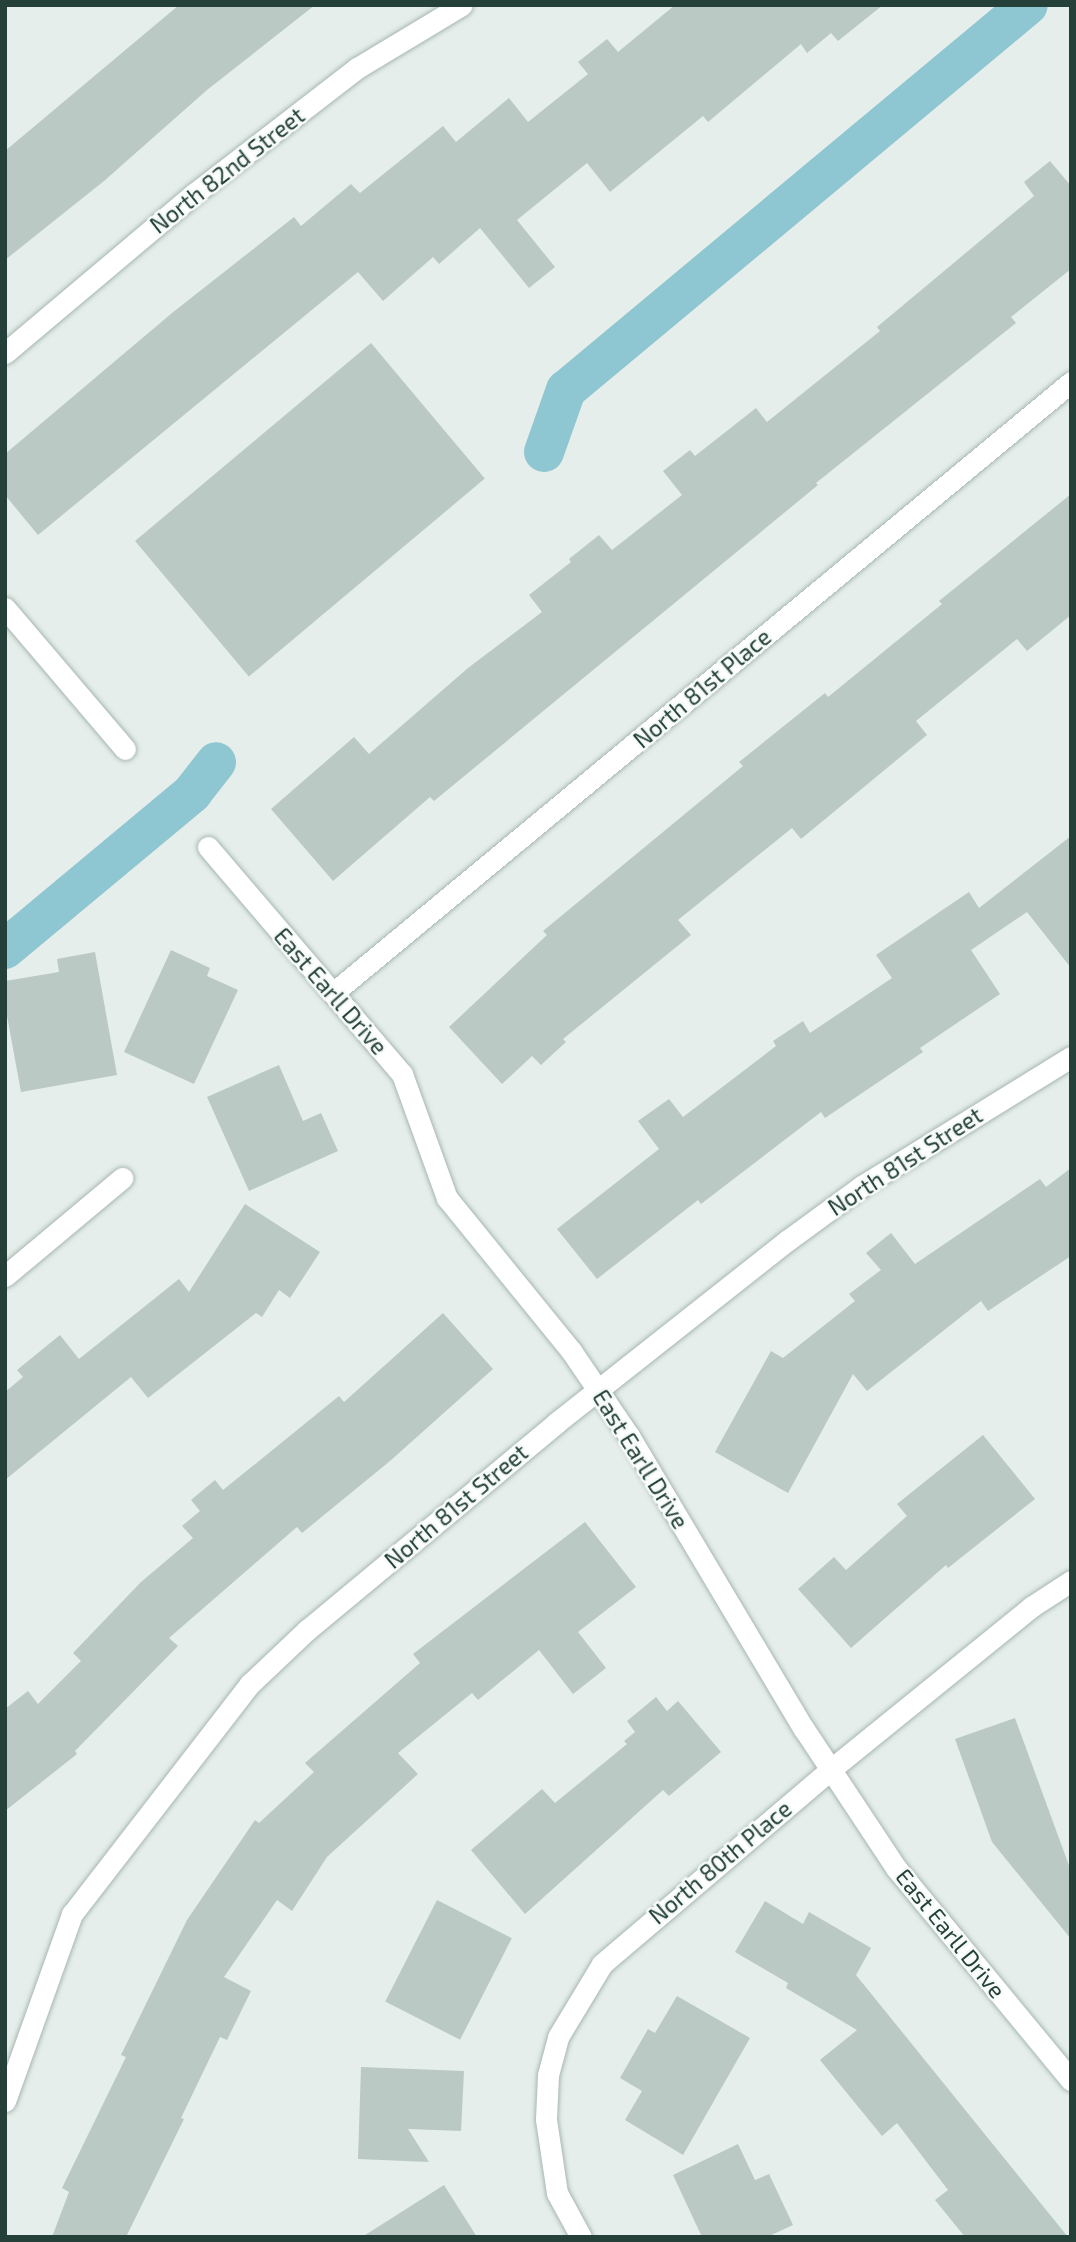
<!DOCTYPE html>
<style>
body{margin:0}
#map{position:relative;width:1076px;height:2242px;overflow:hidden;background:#e5eeea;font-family:"Exo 2",sans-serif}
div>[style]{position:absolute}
.canal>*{height:40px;margin:-20px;padding:0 20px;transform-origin:20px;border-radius:20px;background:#8ec6d1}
.building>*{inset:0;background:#bac9c3;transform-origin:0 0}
.roads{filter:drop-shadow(0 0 2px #a7b6b1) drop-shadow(0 0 2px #a7b6b1)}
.minor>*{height:21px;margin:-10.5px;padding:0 10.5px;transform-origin:10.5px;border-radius:10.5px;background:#fff}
span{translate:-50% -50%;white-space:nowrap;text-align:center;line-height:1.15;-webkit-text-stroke:5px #f6faf8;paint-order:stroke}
.street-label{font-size:23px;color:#244039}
.frame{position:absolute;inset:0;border:7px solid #244039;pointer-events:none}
</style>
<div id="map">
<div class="canal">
<i style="left:544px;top:452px;width:66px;rotate:-70.5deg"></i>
<i style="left:566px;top:390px;width:601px;rotate:-39.81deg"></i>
<i style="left:5px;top:949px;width:244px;rotate:-39.8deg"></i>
<i style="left:192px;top:793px;width:39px;rotate:-52deg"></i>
</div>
<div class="building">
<i style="clip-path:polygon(179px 5px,315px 5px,207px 90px,104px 181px,5px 260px,5px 151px)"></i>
<i style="clip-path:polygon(675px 5px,883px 5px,838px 41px,831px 33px,807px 53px,801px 44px,708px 122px,703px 116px,610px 192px,587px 163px,517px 220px,555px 267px,529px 288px,480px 228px,439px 264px,433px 257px,383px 301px,358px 272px,38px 535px,5px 495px,5px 454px,172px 313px,294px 217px,301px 226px,351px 184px,360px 193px,443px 126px,456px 142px,509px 98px,528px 122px,588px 74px,578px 62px,607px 39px,618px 52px)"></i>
<i style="clip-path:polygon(1050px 161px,1071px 186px,1071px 269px,1011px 317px,1016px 323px,816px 483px,818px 485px,434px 801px,430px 797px,333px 881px,271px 809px,354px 737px,369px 754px,468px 668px,542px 612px,529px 595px,571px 562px,569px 559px,599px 535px,612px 550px,682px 495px,663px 471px,690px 450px,695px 456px,756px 408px,767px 422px,880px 331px,877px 327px,1034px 196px,1024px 182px)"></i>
<i style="left:371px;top:343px;width:177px;height:308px;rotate:50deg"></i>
<i style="clip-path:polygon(1071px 494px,1071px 615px,1027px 651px,1017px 639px,916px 721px,927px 735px,801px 839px,792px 828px,678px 920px,691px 935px,563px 1039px,566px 1042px,541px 1065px,532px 1056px,502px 1084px,449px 1027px,547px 935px,543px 931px,743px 766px,739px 762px,825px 693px,828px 697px,942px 604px,939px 601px)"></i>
<i style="clip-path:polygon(1071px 836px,1071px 968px,1027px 912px,971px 950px,1000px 994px,920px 1048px,923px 1052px,825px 1118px,821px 1112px,701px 1204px,698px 1200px,597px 1279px,557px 1229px,659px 1149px,638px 1121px,669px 1099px,683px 1117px,776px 1046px,773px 1041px,803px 1021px,810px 1033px,892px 978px,876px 955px,969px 892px,979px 908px)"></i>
<i style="clip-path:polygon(171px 950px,210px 968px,207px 976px,238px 990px,194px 1084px,124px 1052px)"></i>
<i style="clip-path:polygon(95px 952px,117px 1075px,21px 1092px,5px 1005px,5px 981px,59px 972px,57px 959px)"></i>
<i style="clip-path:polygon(279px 1065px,303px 1121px,321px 1113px,338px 1151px,249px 1191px,207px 1097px)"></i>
<i style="clip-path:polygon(1071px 1168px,1071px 1256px,988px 1311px,981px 1301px,867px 1391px,853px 1374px,788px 1493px,715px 1452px,771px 1351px,783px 1358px,855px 1301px,849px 1294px,881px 1270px,866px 1253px,891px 1233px,915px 1264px,1040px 1179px,1046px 1187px)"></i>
<i style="clip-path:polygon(245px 1204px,320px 1252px,290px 1298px,279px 1290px,262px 1317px,256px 1313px,148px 1398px,131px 1377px,5px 1480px,5px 1392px,23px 1377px,17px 1370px,60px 1335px,79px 1359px,179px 1279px,189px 1292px)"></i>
<i style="clip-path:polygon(443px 1313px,493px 1369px,390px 1461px,302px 1533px,297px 1527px,169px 1638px,178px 1646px,75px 1751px,77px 1754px,5px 1811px,5px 1709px,28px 1691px,38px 1704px,81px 1661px,73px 1653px,141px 1582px,193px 1538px,182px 1526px,200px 1511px,191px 1500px,215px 1480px,223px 1490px,339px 1396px,344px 1402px)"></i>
<i style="clip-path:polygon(983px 1435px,1035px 1499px,948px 1568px,946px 1565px,851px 1648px,798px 1589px,834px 1557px,846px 1570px,907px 1516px,897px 1504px)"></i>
<i style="clip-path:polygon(585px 1522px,636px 1587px,578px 1632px,606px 1668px,573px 1694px,539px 1650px,478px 1700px,472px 1693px,398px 1753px,418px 1774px,327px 1857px,292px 1911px,277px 1900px,224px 1977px,251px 1991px,227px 2040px,220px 2037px,181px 2118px,184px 2119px,126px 2237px,52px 2237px,69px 2192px,62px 2188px,126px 2057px,121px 2055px,187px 1920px,255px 1820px,259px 1823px,314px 1772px,305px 1763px,420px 1663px,413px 1654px)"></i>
<i style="clip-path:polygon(656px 1697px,667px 1711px,678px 1701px,721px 1752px,669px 1796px,663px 1790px,525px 1914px,471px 1850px,542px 1789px,555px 1803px,627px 1744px,624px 1741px,635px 1732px,627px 1721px)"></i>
<i style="clip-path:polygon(1015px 1718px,1071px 1871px,1071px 1939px,992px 1842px,955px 1739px)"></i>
<i style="left:437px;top:1900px;width:84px;height:114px;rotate:27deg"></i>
<i style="clip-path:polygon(765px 1901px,803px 1924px,809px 1912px,871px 1948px,856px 1975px,1068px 2237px,965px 2237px,935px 2200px,948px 2190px,897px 2123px,882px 2136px,820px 2060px,857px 2030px,786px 1988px,788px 1983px,735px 1952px)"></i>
<i style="clip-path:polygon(677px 1996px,750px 2038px,683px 2155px,625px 2120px,642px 2091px,620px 2078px,648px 2029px,655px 2033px)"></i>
<i style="clip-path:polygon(361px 2067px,464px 2071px,461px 2131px,408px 2129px,429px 2162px,358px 2159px)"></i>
<i style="clip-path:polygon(738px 2144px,755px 2180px,769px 2174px,793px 2225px,767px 2237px,702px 2237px,673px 2175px)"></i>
<i style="clip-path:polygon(444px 2185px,477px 2237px,362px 2237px)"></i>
</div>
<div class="roads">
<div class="minor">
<i style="left:5px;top:353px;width:247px;rotate:-40.1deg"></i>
<i style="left:194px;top:194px;width:206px;rotate:-37.7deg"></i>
<i style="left:357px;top:68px;width:122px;rotate:-31deg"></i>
<i style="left:5px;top:608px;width:185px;rotate:49.6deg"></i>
<i style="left:208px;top:847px;width:299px;rotate:49.5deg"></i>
<i style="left:402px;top:1074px;width:132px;rotate:70.1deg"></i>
<i style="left:447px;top:1198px;width:198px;rotate:50.9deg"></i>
<i style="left:572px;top:1352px;width:102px;rotate:55.8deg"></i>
<i style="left:629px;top:1436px;width:341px;rotate:59.2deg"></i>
<i style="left:804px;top:1729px;width:167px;rotate:56.5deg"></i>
<i style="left:896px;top:1868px;width:275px;rotate:50.5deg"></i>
<i style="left:333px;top:993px;width:958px;rotate:-39.62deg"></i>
<i style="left:5px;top:1276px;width:153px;rotate:-39.9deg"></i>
<i style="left:5px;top:2101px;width:199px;rotate:-70.3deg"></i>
<i style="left:72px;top:1914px;width:291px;rotate:-52.3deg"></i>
<i style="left:250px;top:1684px;width:79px;rotate:-43.5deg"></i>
<i style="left:307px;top:1630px;width:324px;rotate:-39.7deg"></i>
<i style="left:556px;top:1423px;width:295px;rotate:-38.3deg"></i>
<i style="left:788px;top:1240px;width:92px;rotate:-36.1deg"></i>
<i style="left:862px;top:1186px;width:246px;rotate:-31.7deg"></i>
<i style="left:581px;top:2237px;width:50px;rotate:-118.6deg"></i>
<i style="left:557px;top:2193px;width:75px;rotate:-98.5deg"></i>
<i style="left:546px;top:2119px;width:44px;rotate:-87.4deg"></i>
<i style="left:548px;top:2075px;width:39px;rotate:-75deg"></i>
<i style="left:558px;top:2037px;width:85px;rotate:-58.9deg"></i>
<i style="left:602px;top:1964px;width:299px;rotate:-40.4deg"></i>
<i style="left:830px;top:1770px;width:259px;rotate:-39deg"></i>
<i style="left:1031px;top:1607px;width:48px;rotate:-33deg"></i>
</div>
</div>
<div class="street-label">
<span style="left:227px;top:170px;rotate:-38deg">North 82nd Street</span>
<span style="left:702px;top:688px;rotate:-40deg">North 81st Place</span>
<span style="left:331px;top:991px;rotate:49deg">East Earll Drive</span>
<span style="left:905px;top:1161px;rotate:-33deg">North 81st Street</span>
<span style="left:641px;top:1459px;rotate:58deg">East Earll Drive</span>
<span style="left:456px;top:1506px;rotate:-40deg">North 81st Street</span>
<span style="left:720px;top:1862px;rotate:-40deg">North 80th Place</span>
<span style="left:951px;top:1933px;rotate:51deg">East Earll Drive</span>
</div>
<div class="frame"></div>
</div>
